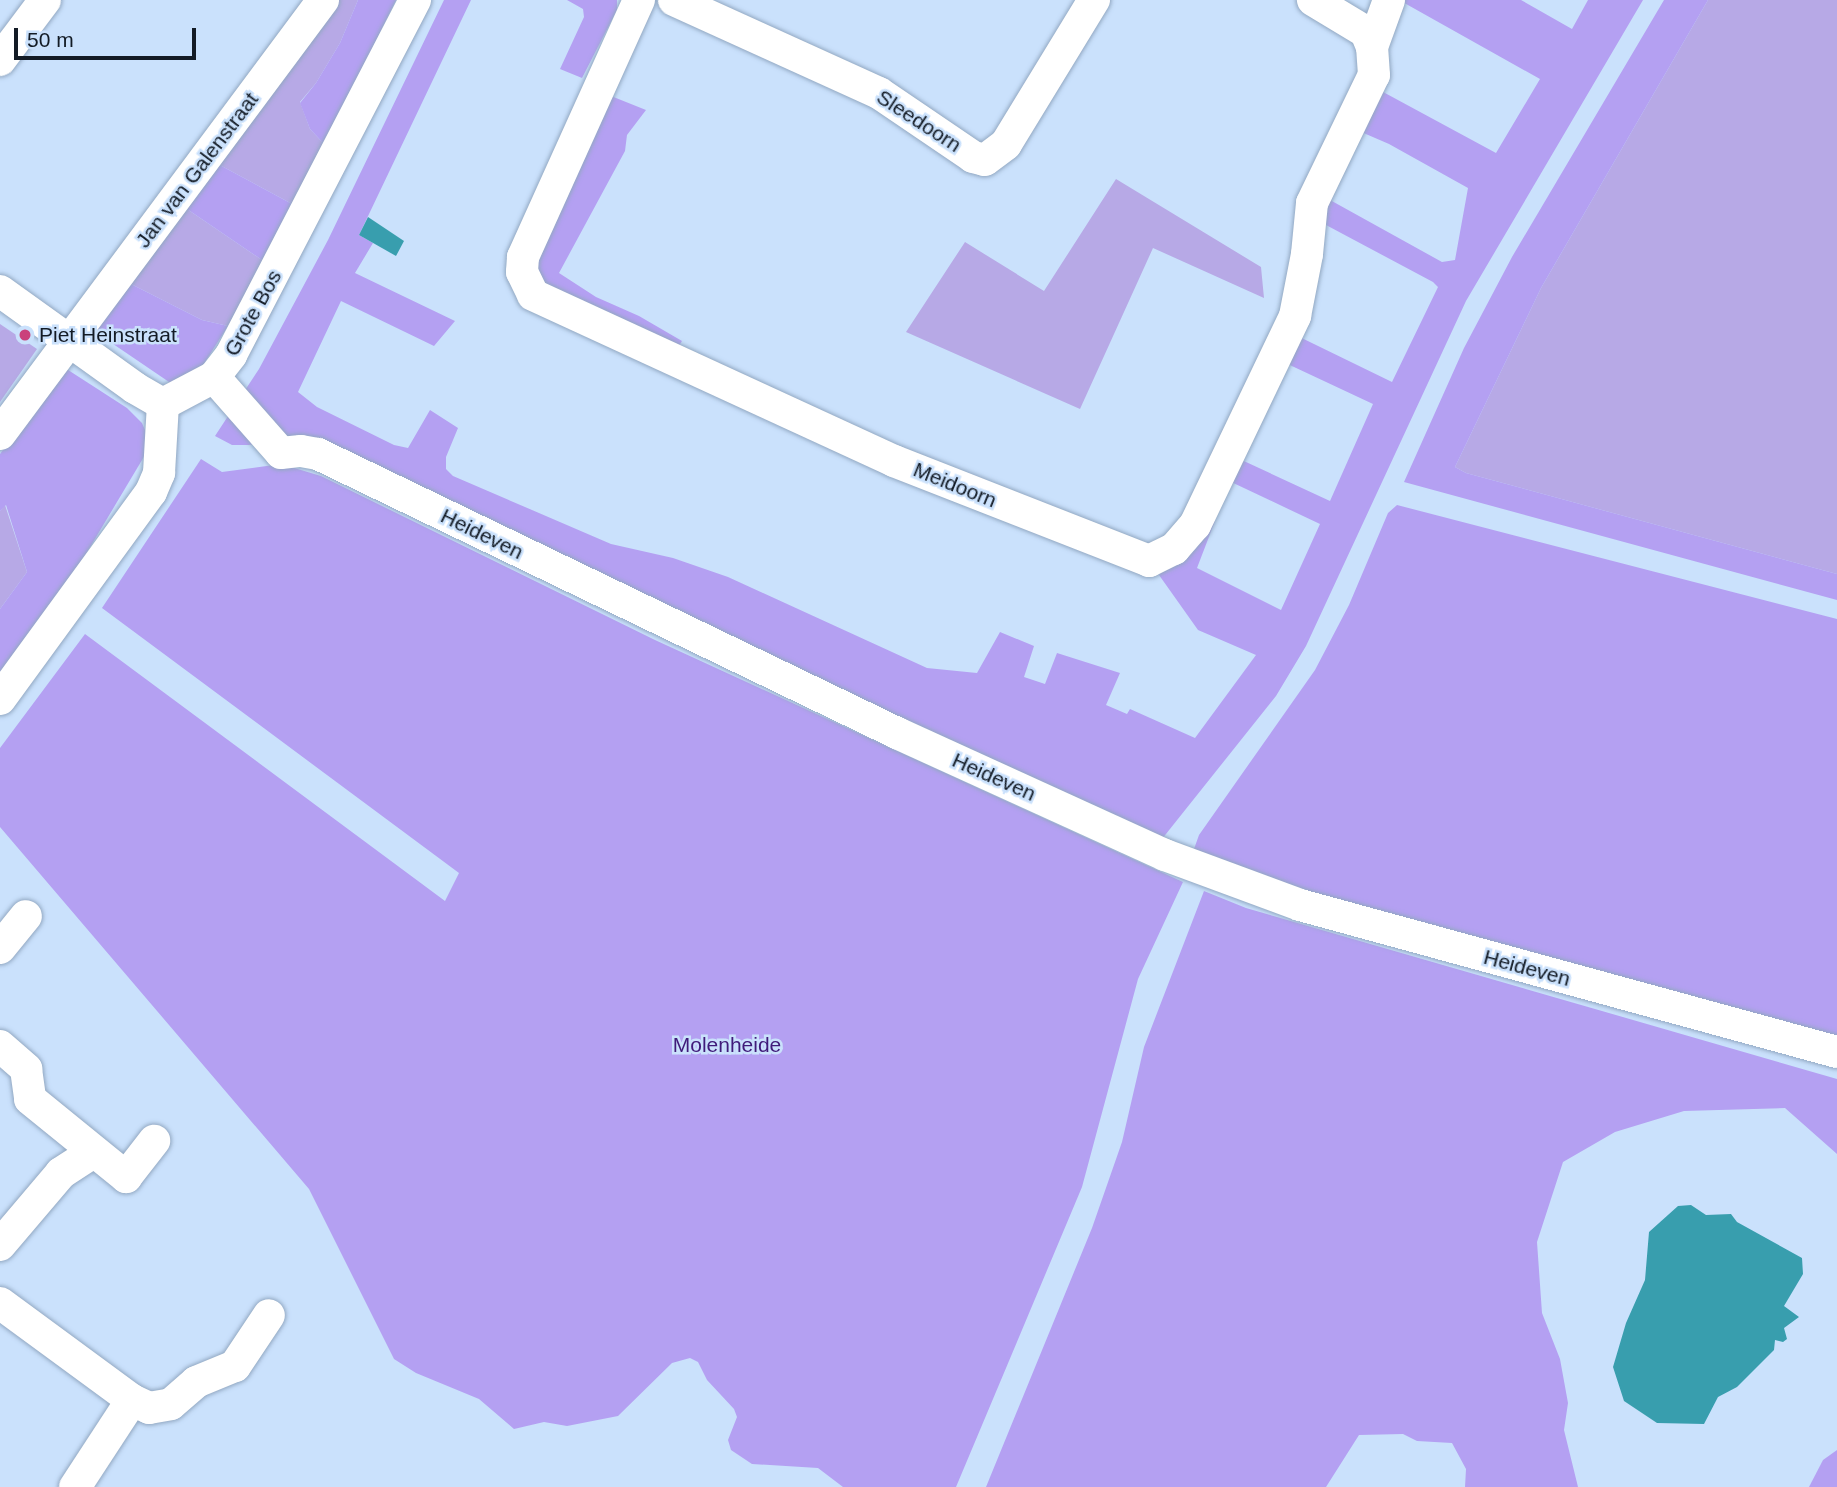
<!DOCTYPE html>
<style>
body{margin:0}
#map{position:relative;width:1837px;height:1487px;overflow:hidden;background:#cae1fc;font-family:Arial,sans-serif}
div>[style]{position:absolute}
.green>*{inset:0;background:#b7a9e6}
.forest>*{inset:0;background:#b4a0f2}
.water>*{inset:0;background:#389eae}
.roads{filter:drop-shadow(0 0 2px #92a8c2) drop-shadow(0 0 2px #92a8c2)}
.minor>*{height:32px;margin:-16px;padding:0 16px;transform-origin:16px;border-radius:16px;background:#fff}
.dots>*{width:19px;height:19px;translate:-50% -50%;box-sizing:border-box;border:4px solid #cae1fc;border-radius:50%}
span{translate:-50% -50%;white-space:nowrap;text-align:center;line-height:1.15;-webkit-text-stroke:5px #cae1fc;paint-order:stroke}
.street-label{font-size:21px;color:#131b25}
.poi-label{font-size:21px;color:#131b25}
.left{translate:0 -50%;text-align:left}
.park-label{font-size:21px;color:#401b7a}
.scale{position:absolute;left:14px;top:28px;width:182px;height:32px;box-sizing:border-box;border:4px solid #131b25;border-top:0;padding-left:9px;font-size:21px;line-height:24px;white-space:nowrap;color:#131b25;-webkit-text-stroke:5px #cae1fc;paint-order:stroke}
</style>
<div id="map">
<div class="green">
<i style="clip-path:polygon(336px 0,358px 0,340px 43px,316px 83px,300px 102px,310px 129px,325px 145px,294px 205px,216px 163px)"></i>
<i style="clip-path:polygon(1708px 0,1837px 0,1837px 574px,1466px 473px,1455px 467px,1541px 288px)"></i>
<i style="clip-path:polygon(1116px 179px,1261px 267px,1264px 298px,1153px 248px,1080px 409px,906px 332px,965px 242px,1044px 291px)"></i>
<i style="clip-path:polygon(184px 207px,265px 262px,228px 326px,202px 320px,129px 283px)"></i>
<i style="clip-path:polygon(0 324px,37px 349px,0 402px)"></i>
<i style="clip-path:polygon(5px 505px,27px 572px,0 609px,0 511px)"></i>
</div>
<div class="forest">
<i style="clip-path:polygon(358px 0,396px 0,325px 145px,310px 129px,300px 103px,316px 83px,340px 43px)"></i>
<i style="clip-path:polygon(444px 0,471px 0,359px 235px,373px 243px,355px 273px,455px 321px,434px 346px,341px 301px,298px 392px,317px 407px,394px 445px,408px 448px,430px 410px,458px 428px,446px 457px,446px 469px,453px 476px,611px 544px,673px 558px,728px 577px,927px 668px,977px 673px,1000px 632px,1034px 646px,1024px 677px,1045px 684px,1057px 653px,1120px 673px,1106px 705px,1127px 714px,1130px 709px,1195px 738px,1256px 655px,1198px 630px,1159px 575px,1193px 507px,1215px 521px,1197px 568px,1281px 610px,1320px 524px,1210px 472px,1220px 450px,1330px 501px,1373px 404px,1264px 353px,1277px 326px,1392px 382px,1438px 287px,1433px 282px,1311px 217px,1321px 195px,1442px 262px,1455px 260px,1468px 188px,1389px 144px,1352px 128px,1372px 86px,1496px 153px,1540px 79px,1399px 0,1521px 0,1572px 29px,1588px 0,1643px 0,1466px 301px,1306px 646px,1276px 696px,1158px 844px,282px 438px,249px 445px,232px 445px,215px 436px,259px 369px,328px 240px)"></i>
<i style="clip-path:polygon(567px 0,617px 0,617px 10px,582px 78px,560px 69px,584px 17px,583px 9px)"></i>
<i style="clip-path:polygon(1664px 0,1708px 0,1541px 288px,1455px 467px,1466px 473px,1837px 574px,1837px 600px,1404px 482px,1464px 348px,1512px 257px)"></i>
<i style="clip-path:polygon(606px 94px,646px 110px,627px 135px,625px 151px,559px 273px,596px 297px,639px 316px,682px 341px,669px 361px,548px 308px,531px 246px)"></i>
<i style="clip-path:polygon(216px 163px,294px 205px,265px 262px,184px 207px)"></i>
<i style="clip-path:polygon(129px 283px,202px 320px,228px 326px,191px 384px,172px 384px,94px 331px)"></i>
<i style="clip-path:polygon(65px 368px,127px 408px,142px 423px,147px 435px,145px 455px,58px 601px,0 682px,0 609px,27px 572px,6px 505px,0 511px,0 454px)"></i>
<i style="clip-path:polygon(201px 459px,222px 472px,281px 464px,321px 476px,655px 640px,1183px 882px,1138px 979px,1082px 1187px,956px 1487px,843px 1487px,818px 1468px,752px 1464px,731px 1450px,728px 1440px,737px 1417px,734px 1409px,707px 1380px,698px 1362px,690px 1358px,672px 1363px,618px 1416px,567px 1426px,544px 1422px,514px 1429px,479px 1399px,416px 1373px,394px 1359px,309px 1189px,0 827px,0 748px,85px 634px,445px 901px,459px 873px,102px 608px)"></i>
<i style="clip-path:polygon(1397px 505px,1837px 619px,1837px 1044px,1195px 862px,1194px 849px,1199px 835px,1315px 670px,1349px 605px,1388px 513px)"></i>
<i style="clip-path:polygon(1204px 891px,1246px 908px,1837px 1079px,1837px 1154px,1785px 1108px,1684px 1111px,1615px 1132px,1563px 1162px,1537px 1242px,1542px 1313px,1560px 1359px,1568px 1403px,1564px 1430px,1578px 1487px,1465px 1487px,1466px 1469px,1452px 1443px,1417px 1441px,1403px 1434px,1359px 1435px,1326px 1487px,986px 1487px,1092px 1228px,1122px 1142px,1144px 1047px)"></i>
<i style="clip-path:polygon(1837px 1450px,1837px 1487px,1809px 1487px,1823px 1460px)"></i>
</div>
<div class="water">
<i style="clip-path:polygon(368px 217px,404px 241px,396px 256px,359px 235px)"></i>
<i style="clip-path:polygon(1691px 1205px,1706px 1215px,1731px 1214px,1737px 1222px,1802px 1258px,1803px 1274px,1784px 1306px,1799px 1317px,1784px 1328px,1787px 1339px,1783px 1342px,1775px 1340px,1774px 1350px,1737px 1387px,1718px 1397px,1704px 1424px,1657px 1423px,1624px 1401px,1613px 1367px,1626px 1323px,1645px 1280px,1649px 1232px,1678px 1206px)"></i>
</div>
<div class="roads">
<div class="minor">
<i style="left:639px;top:0;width:282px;rotate:114.3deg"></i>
<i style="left:523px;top:257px;width:15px;rotate:94deg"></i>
<i style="left:522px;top:272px;width:25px;rotate:64deg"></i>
<i style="left:533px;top:295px;width:397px;rotate:24.7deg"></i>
<i style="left:894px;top:461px;width:274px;rotate:21.4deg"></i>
<i style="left:1149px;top:561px;width:28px;rotate:-26deg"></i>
<i style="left:1174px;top:549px;width:32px;rotate:-49deg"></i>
<i style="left:1195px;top:525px;width:232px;rotate:-64.4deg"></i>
<i style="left:1295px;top:316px;width:63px;rotate:-79deg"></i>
<i style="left:1307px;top:254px;width:51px;rotate:-84.4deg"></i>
<i style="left:1312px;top:203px;width:142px;rotate:-64.2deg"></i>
<i style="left:1374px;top:75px;width:28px;rotate:-94deg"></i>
<i style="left:1372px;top:47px;width:16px;rotate:-112deg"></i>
<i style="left:1366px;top:32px;width:62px;rotate:-148.9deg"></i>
<i style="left:674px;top:0;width:225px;rotate:24.4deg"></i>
<i style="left:879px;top:93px;width:114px;rotate:34.2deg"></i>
<i style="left:973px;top:157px;width:12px;rotate:14deg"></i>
<i style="left:985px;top:160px;width:26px;rotate:-37deg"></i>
<i style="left:1006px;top:144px;width:169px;rotate:-58.6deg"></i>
<i style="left:1372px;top:47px;width:50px;rotate:-70.1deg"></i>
<i style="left:0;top:60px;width:75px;rotate:-53.1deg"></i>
<i style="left:0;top:291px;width:166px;rotate:35.7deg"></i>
<i style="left:135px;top:388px;width:32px;rotate:30deg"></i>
<i style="left:214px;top:377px;width:101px;rotate:48.6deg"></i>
<i style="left:281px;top:453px;width:20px;rotate:-6deg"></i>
<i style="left:301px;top:451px;width:17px;rotate:10deg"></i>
<i style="left:318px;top:454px;width:643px;rotate:25.73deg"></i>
<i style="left:897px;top:733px;width:294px;rotate:24.5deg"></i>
<i style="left:1165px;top:855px;width:144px;rotate:20.3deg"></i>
<i style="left:1300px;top:905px;width:557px;rotate:15.31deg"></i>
<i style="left:163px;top:404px;width:58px;rotate:-27.9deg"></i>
<i style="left:214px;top:377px;width:28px;rotate:-52deg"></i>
<i style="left:231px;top:355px;width:400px;rotate:-62.6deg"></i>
<i style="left:0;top:434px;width:541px;rotate:-53.34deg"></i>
<i style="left:0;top:699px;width:256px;rotate:-53.9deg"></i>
<i style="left:151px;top:492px;width:21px;rotate:-67deg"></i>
<i style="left:159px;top:473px;width:69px;rotate:-86.7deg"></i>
<i style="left:0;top:948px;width:41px;rotate:-50.9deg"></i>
<i style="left:0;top:1046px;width:35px;rotate:41deg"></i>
<i style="left:26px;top:1069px;width:30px;rotate:82deg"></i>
<i style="left:30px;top:1099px;width:124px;rotate:39.1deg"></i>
<i style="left:126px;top:1177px;width:46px;rotate:-52.1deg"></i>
<i style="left:0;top:1245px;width:94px;rotate:-49.7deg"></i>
<i style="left:61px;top:1173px;width:38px;rotate:-33deg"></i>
<i style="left:0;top:1303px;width:164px;rotate:36.3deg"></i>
<i style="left:132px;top:1400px;width:19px;rotate:25deg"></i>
<i style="left:149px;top:1408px;width:22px;rotate:-10deg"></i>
<i style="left:171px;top:1404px;width:33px;rotate:-41deg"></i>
<i style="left:196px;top:1382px;width:42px;rotate:-22.3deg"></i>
<i style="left:235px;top:1366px;width:61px;rotate:-56.3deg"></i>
<i style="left:75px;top:1487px;width:104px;rotate:-56.8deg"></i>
</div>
</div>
<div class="dots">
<i style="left:25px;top:335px;background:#ca417b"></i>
</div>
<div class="street-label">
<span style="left:919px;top:121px;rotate:33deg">Sleedoorn</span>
<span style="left:197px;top:170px;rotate:-53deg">Jan van Galenstraat</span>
<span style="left:253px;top:313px;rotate:-61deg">Grote Bos</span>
<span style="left:955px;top:485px;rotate:22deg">Meidoorn</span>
<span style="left:482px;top:534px;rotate:26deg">Heideven</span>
<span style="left:994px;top:777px;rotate:24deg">Heideven</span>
<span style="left:1527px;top:968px;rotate:15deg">Heideven</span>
</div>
<div class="poi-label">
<span class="left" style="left:39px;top:335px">Piet Heinstraat</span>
</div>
<div class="park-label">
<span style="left:727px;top:1045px">Molenheide</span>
</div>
<div class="scale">50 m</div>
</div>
